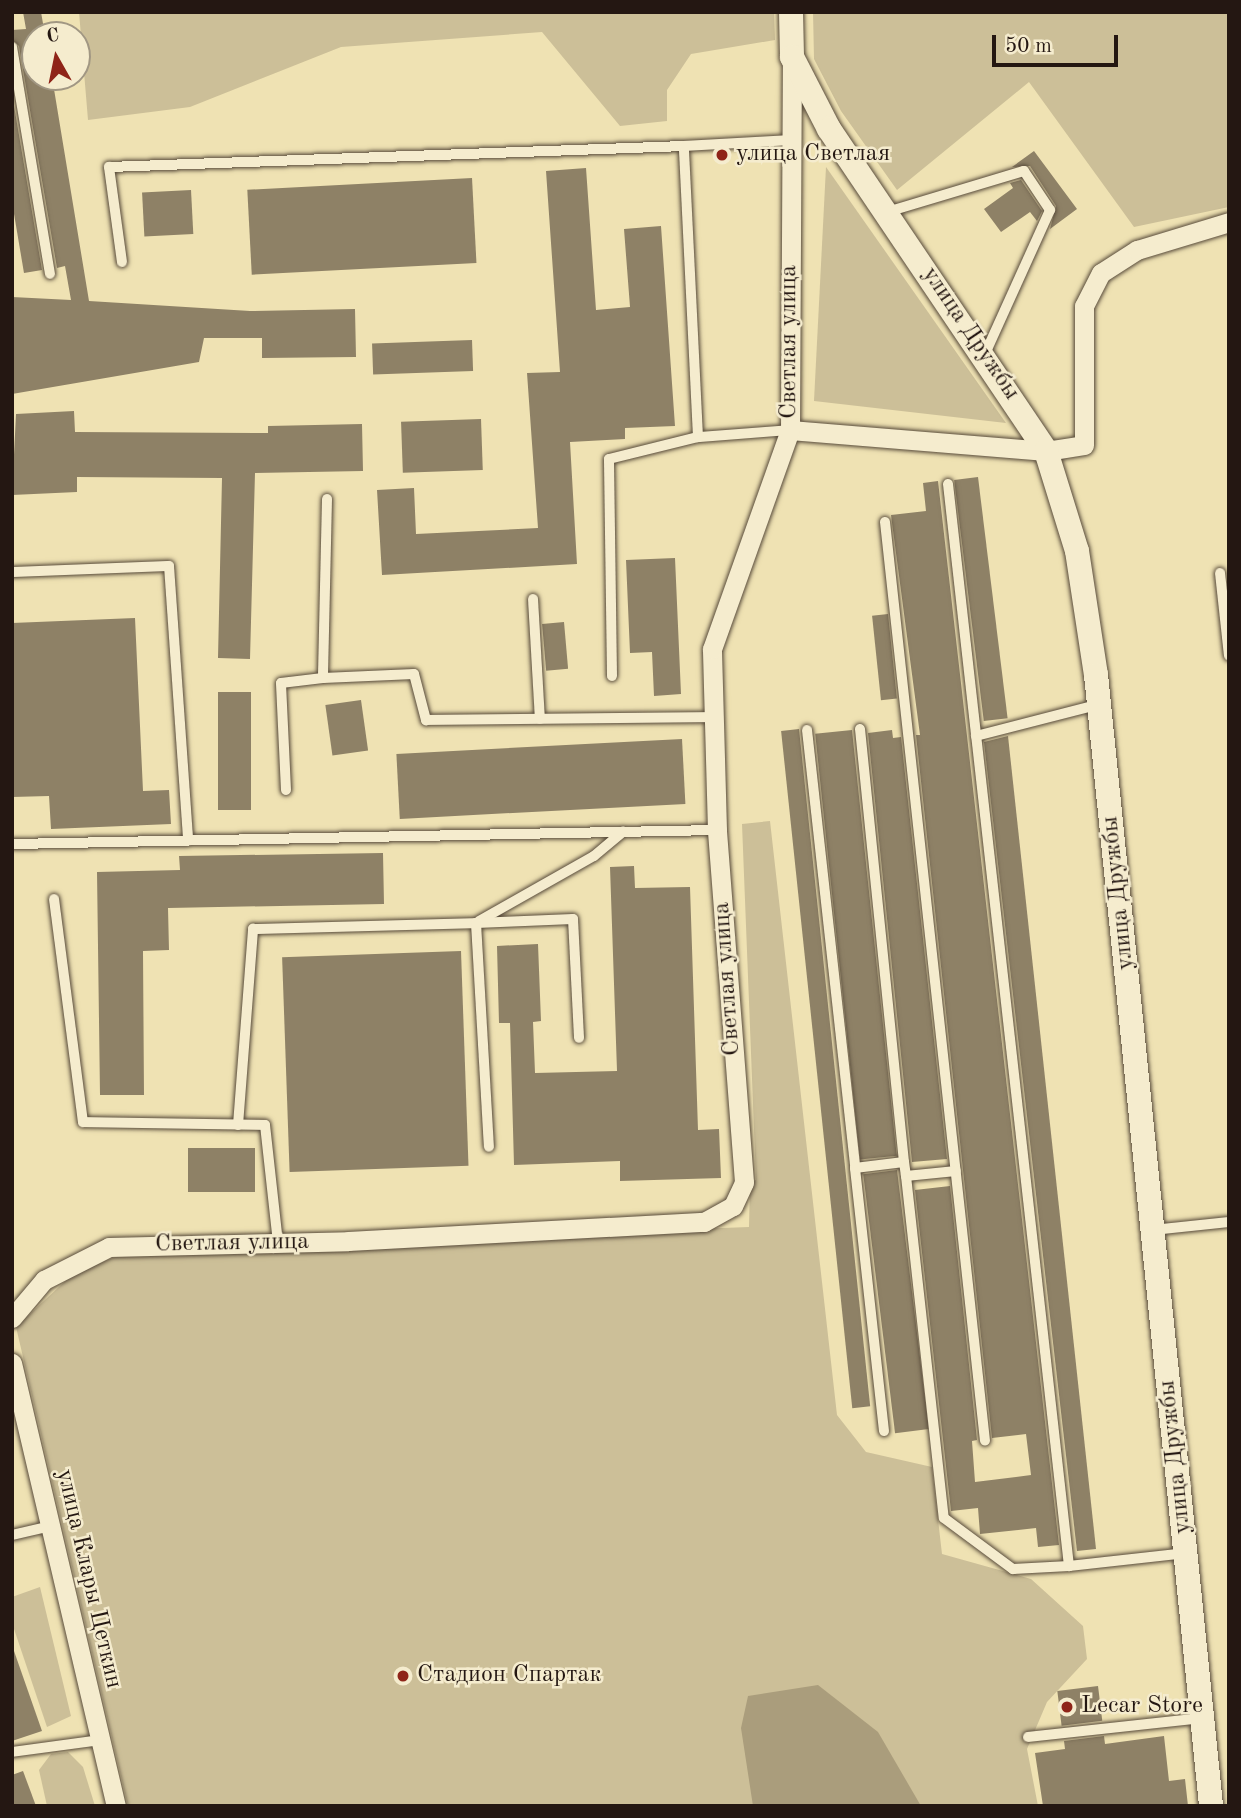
<!DOCTYPE html>
<meta charset="utf-8">
<style>
body{margin:0}
#map{position:relative;width:1241px;height:1818px;overflow:hidden;background:#efe2b3;font-family:"Old Standard TT",serif}
div>[style]{position:absolute}
.green>*{inset:0;background:#ccbf98}
.water>*{inset:0;background:#aa9d7c}
.building>*{inset:0;background:#8e8166;transform-origin:0 0}
.roads{filter:drop-shadow(0 0 2px #574a3a) drop-shadow(0 0 2px #574a3a)}
.service>*{height:10px;margin:-5px;padding:0 5px;transform-origin:5px;border-radius:5px;background:#f5ecce}
.minor>*{height:19px;margin:-9.5px;padding:0 9.5px;transform-origin:9.5px;border-radius:9.5px;background:#f5ecce}
.tertiary>*{height:24px;margin:-12px;padding:0 12px;transform-origin:12px;border-radius:12px;background:#f5ecce}
.dots>*{width:19px;height:19px;translate:-50% -50%;box-sizing:border-box;border:4px solid #f5ecce;border-radius:50%}
span{translate:-50% -50%;white-space:nowrap;text-align:center;line-height:1.15;-webkit-text-stroke:5px #f5ecce;paint-order:stroke}
.poi-label{font-size:24px;color:#241712}
.left{translate:0 -50%;text-align:left}
.street-label{font-size:24px;color:#241712}
.frame{position:absolute;inset:0;border:14px solid #241712;pointer-events:none}
.north{position:absolute;left:21px;top:21px;width:70px;height:70px;box-sizing:border-box;background:#f5ecce;border:2px solid #a19783;border-radius:50%;rotate:351deg;font-size:19px;font-weight:700;line-height:28px;text-align:center;color:#241712}
.north::after{content:'';display:block;margin:auto;width:24px;height:32px;background:#8f2418;clip-path:polygon(50% 0,100% 100%,50% 72%,0 100%)}
.scale{position:absolute;left:992px;top:35px;width:126px;height:32px;box-sizing:border-box;border:4px solid #241712;border-top:0;padding-left:9px;font-size:21px;line-height:24px;white-space:nowrap;color:#241712;-webkit-text-stroke:5px #f5ecce;paint-order:stroke}
</style>
<div id="map">
<div class="green">
<i style="clip-path:polygon(79px 12px,774px 12px,775px 40px,691px 54px,667px 90px,667px 121px,620px 126px,542px 32px,341px 47px,190px 107px,88px 120px)"></i>
<i style="clip-path:polygon(813px 12px,1229px 12px,1229px 207px,1134px 227px,1029px 82px,897px 190px,841px 111px,814px 59px)"></i>
<i style="clip-path:polygon(826px 167px,1006px 423px,814px 401px)"></i>
<i style="clip-path:polygon(770px 821px,837px 1415px,866px 1452px,932px 1467px,942px 1554px,1031px 1579px,1083px 1626px,1087px 1659px,1047px 1702px,1027px 1749px,1038px 1806px,128px 1806px,16px 1327px,75px 1272px,135px 1250px,749px 1227px,750px 1182px,756px 1180px,742px 824px)"></i>
<i style="clip-path:polygon(40px 1587px,71px 1716px,47px 1727px,12px 1623px,12px 1597px)"></i>
<i style="clip-path:polygon(68px 1752px,83px 1767px,95px 1806px,47px 1806px,39px 1770px,51px 1754px)"></i>
</div>
<div class="water">
<i style="clip-path:polygon(818px 1685px,878px 1732px,921px 1806px,753px 1806px,741px 1728px,748px 1696px)"></i>
</div>
<div class="building">
<i style="clip-path:polygon(23px 12px,41px 12px,45px 35px,35px 35px,35px 77px,52px 77px,89px 301px,250px 311px,355px 309px,356px 357px,262px 358px,262px 338px,204px 338px,199px 362px,12px 394px,12px 297px,71px 300px,65px 266px,57px 268px,19px 46px,12px 40px,12px 30px,26px 29px)"></i>
<i style="clip-path:polygon(12px 94px,42px 270px,24px 273px,12px 202px)"></i>
<i style="clip-path:polygon(1034px 151px,1077px 209px,1050px 229px,1056px 206px,1030px 166px,1012px 167px)"></i>
<i style="clip-path:polygon(586px 168px,596px 310px,630px 307px,624px 229px,661px 226px,675px 426px,625px 428px,625px 439px,570px 442px,577px 564px,382px 575px,377px 490px,414px 488px,416px 534px,538px 528px,527px 373px,560px 372px,546px 171px)"></i>
<i style="left:472px;top:178px;width:85px;height:225px;rotate:87deg"></i>
<i style="clip-path:polygon(1021px 180px,1042px 211px,1037px 221px,1030px 212px,1001px 232px,984px 209px,1013px 188px,1010px 183px)"></i>
<i style="left:191px;top:190px;width:44px;height:49px;rotate:87deg"></i>
<i style="left:472px;top:340px;width:31px;height:100px;rotate:88deg"></i>
<i style="clip-path:polygon(74px 411px,75px 432px,268px 433px,268px 426px,362px 424px,363px 471px,255px 473px,250px 659px,218px 658px,222px 478px,77px 477px,77px 492px,12px 495px,16px 414px)"></i>
<i style="left:481px;top:419px;width:51px;height:80px;rotate:88deg"></i>
<i style="left:978px;top:477px;width:243px;height:24px;rotate:83deg"></i>
<i style="clip-path:polygon(938px 481px,1059px 1545px,1038px 1547px,1036px 1528px,980px 1534px,978px 1508px,951px 1511px,915px 1190px,950px 1186px,977px 1440px,972px 1441px,975px 1482px,1031px 1475px,1026px 1434px,992px 1438px,916px 735px,920px 735px,891px 515px,926px 511px,923px 483px)"></i>
<i style="clip-path:polygon(675px 558px,681px 694px,654px 696px,652px 652px,630px 653px,626px 560px)"></i>
<i style="left:888px;top:614px;width:85px;height:16px;rotate:84deg"></i>
<i style="clip-path:polygon(135px 618px,143px 791px,169px 790px,171px 824px,51px 829px,49px 796px,12px 797px,12px 623px)"></i>
<i style="left:564px;top:622px;width:47px;height:22px;rotate:85deg"></i>
<i style="left:218px;top:692px;width:33px;height:118px"></i>
<i style="left:361px;top:700px;width:51px;height:36px;rotate:82deg"></i>
<i style="left:799px;top:729px;width:681px;height:18px;rotate:84deg"></i>
<i style="left:852px;top:730px;width:428px;height:37px;rotate:84deg"></i>
<i style="clip-path:polygon(892px 730px,893px 738px,901px 737px,947px 1159px,912px 1162px,868px 733px)"></i>
<i style="clip-path:polygon(1008px 736px,1096px 1549px,1077px 1551px,984px 742px)"></i>
<i style="left:682px;top:739px;width:65px;height:286px;rotate:87deg"></i>
<i style="clip-path:polygon(383px 853px,384px 904px,168px 908px,169px 950px,143px 951px,144px 1095px,100px 1095px,97px 872px,180px 870px,179px 856px)"></i>
<i style="clip-path:polygon(634px 866px,635px 888px,690px 887px,698px 1130px,719px 1129px,721px 1178px,620px 1181px,620px 1161px,514px 1165px,510px 1023px,499px 1023px,497px 946px,538px 944px,541px 1021px,533px 1022px,535px 1073px,617px 1071px,610px 867px)"></i>
<i style="left:461px;top:951px;width:215px;height:179px;rotate:88deg"></i>
<i style="left:188px;top:1148px;width:67px;height:44px"></i>
<i style="left:897px;top:1170px;width:261px;height:34px;rotate:83deg"></i>
<i style="clip-path:polygon(14px 1651px,42px 1731px,12px 1741px,12px 1652px)"></i>
<i style="left:1098px;top:1686px;width:35px;height:41px;rotate:83deg"></i>
<i style="clip-path:polygon(1104px 1736px,1105px 1744px,1164px 1736px,1169px 1781px,1185px 1779px,1188px 1806px,1043px 1806px,1035px 1753px,1065px 1749px,1064px 1741px)"></i>
<i style="clip-path:polygon(23px 1771px,36px 1806px,12px 1806px,12px 1775px)"></i>
</div>
<div class="roads">
<div class="service">
<i style="left:12px;top:47px;width:230px;rotate:80.5deg"></i>
<i style="left:887px;top:212px;width:143px;rotate:-16.7deg"></i>
<i style="left:1024px;top:171px;width:47px;rotate:56.3deg"></i>
<i style="left:1050px;top:210px;width:158px;rotate:114.3deg"></i>
<i style="left:122px;top:262px;width:96px;rotate:-97.8deg"></i>
<i style="left:109px;top:167px;width:575px;rotate:-2.09deg"></i>
<i style="left:790px;top:430px;width:92px;rotate:175.6deg"></i>
<i style="left:698px;top:437px;width:291px;rotate:-92.8deg"></i>
<i style="left:684px;top:146px;width:107px;rotate:-3.2deg"></i>
<i style="left:948px;top:484px;width:1089px;rotate:83.62deg"></i>
<i style="left:1069px;top:1566px;width:118px;rotate:-6.3deg"></i>
<i style="left:327px;top:499px;width:179px;rotate:91.3deg"></i>
<i style="left:323px;top:678px;width:91px;rotate:-2.5deg"></i>
<i style="left:414px;top:674px;width:48px;rotate:75.4deg"></i>
<i style="left:426px;top:720px;width:288px;rotate:-0.6deg"></i>
<i style="left:885px;top:522px;width:924px;rotate:83.79deg"></i>
<i style="left:12px;top:572px;width:157px;rotate:-2.2deg"></i>
<i style="left:169px;top:566px;width:275px;rotate:86deg"></i>
<i style="left:1220px;top:573px;width:83px;rotate:83.8deg"></i>
<i style="left:533px;top:599px;width:120px;rotate:86.7deg"></i>
<i style="left:612px;top:676px;width:217px;rotate:-90.8deg"></i>
<i style="left:609px;top:459px;width:92px;rotate:-13.9deg"></i>
<i style="left:860px;top:729px;width:435px;rotate:84.2deg"></i>
<i style="left:807px;top:730px;width:441px;rotate:83.7deg"></i>
<i style="left:976px;top:736px;width:125px;rotate:-14.4deg"></i>
<i style="left:286px;top:790px;width:107px;rotate:-92.7deg"></i>
<i style="left:281px;top:683px;width:42px;rotate:-6.8deg"></i>
<i style="left:13px;top:844px;width:704px;rotate:-1.14deg"></i>
<i style="left:54px;top:899px;width:225px;rotate:82.6deg"></i>
<i style="left:83px;top:1122px;width:182px;rotate:0.9deg"></i>
<i style="left:265px;top:1125px;width:118px;rotate:83.7deg"></i>
<i style="left:479px;top:921px;width:132px;rotate:-29.5deg"></i>
<i style="left:594px;top:856px;width:38px;rotate:-40deg"></i>
<i style="left:476px;top:923px;width:97px;rotate:-2.4deg"></i>
<i style="left:573px;top:919px;width:119px;rotate:87.1deg"></i>
<i style="left:238px;top:1125px;width:197px;rotate:-85.6deg"></i>
<i style="left:253px;top:929px;width:223px;rotate:-1.5deg"></i>
<i style="left:476px;top:923px;width:224px;rotate:86.7deg"></i>
<i style="left:906px;top:1176px;width:344px;rotate:83.7deg"></i>
<i style="left:944px;top:1518px;width:86px;rotate:36.5deg"></i>
<i style="left:1013px;top:1569px;width:56px;rotate:-3.1deg"></i>
<i style="left:1153px;top:1230px;width:76px;rotate:-6deg"></i>
<i style="left:884px;top:1431px;width:265px;rotate:-96.3deg"></i>
<i style="left:855px;top:1168px;width:49px;rotate:-7deg"></i>
<i style="left:904px;top:1162px;width:14px;rotate:82deg"></i>
<i style="left:906px;top:1176px;width:50px;rotate:-5.7deg"></i>
<i style="left:12px;top:1535px;width:40px;rotate:-13deg"></i>
<i style="left:1028px;top:1737px;width:175px;rotate:-6.2deg"></i>
<i style="left:12px;top:1752px;width:90px;rotate:-7.7deg"></i>
</div>
<div class="minor">
<i style="left:790px;top:430px;width:257px;rotate:4.7deg"></i>
<i style="left:1046px;top:451px;width:38px;rotate:-9deg"></i>
<i style="left:1084px;top:445px;width:139px;rotate:-90deg"></i>
<i style="left:1084px;top:306px;width:37px;rotate:-63deg"></i>
<i style="left:1101px;top:273px;width:43px;rotate:-32.6deg"></i>
<i style="left:1137px;top:250px;width:96px;rotate:-16.9deg"></i>
<i style="left:12px;top:1318px;width:50px;rotate:-49.9deg"></i>
<i style="left:44px;top:1280px;width:73px;rotate:-26.9deg"></i>
<i style="left:109px;top:1247px;width:239px;rotate:-1.4deg"></i>
<i style="left:348px;top:1241px;width:357px;rotate:-3.1deg"></i>
<i style="left:704px;top:1222px;width:33px;rotate:-29deg"></i>
<i style="left:733px;top:1206px;width:26px;rotate:-65deg"></i>
<i style="left:744px;top:1182px;width:353px;rotate:-94.4deg"></i>
<i style="left:717px;top:830px;width:181px;rotate:-91.6deg"></i>
<i style="left:712px;top:649px;width:232px;rotate:-70.4deg"></i>
<i style="left:790px;top:430px;width:373px;rotate:-89.7deg"></i>
<i style="left:12px;top:1363px;width:455px;rotate:76.8deg"></i>
</div>
<div class="tertiary">
<i style="left:791px;top:12px;width:45px;rotate:88.7deg"></i>
<i style="left:792px;top:57px;width:81px;rotate:62.8deg"></i>
<i style="left:829px;top:129px;width:388px;rotate:56deg"></i>
<i style="left:1046px;top:451px;width:105px;rotate:72.8deg"></i>
<i style="left:1077px;top:551px;width:125px;rotate:81.3deg"></i>
<i style="left:1096px;top:675px;width:1137px;rotate:84.19deg"></i>
</div>
</div>
<div class="dots">
<i style="left:722px;top:155px;background:#8f2418"></i>
<i style="left:403px;top:1676px;background:#8f2418"></i>
<i style="left:1067px;top:1707px;background:#8f2418"></i>
</div>
<div class="poi-label">
<span class="left" style="left:736px;top:155px">улица Светлая</span>
<span class="left" style="left:417px;top:1676px">Стадион Спартак</span>
<span class="left" style="left:1081px;top:1707px">Lecar Store</span>
</div>
<div class="street-label">
<span style="left:970px;top:334px;rotate:56deg">улица Дружбы</span>
<span style="left:790px;top:342px;rotate:-90deg">Светлая улица</span>
<span style="left:1119px;top:893px;rotate:-96deg">улица Дружбы</span>
<span style="left:728px;top:979px;rotate:-94deg">Светлая улица</span>
<span style="left:232px;top:1244px;rotate:-1deg">Светлая улица</span>
<span style="left:1176px;top:1457px;rotate:-96deg">улица Дружбы</span>
<span style="left:88px;top:1579px;rotate:77deg">улица Клары Цеткин</span>
</div>
<div class="frame"></div>
<div class="north">С</div>
<div class="scale">50 m</div>
</div>
